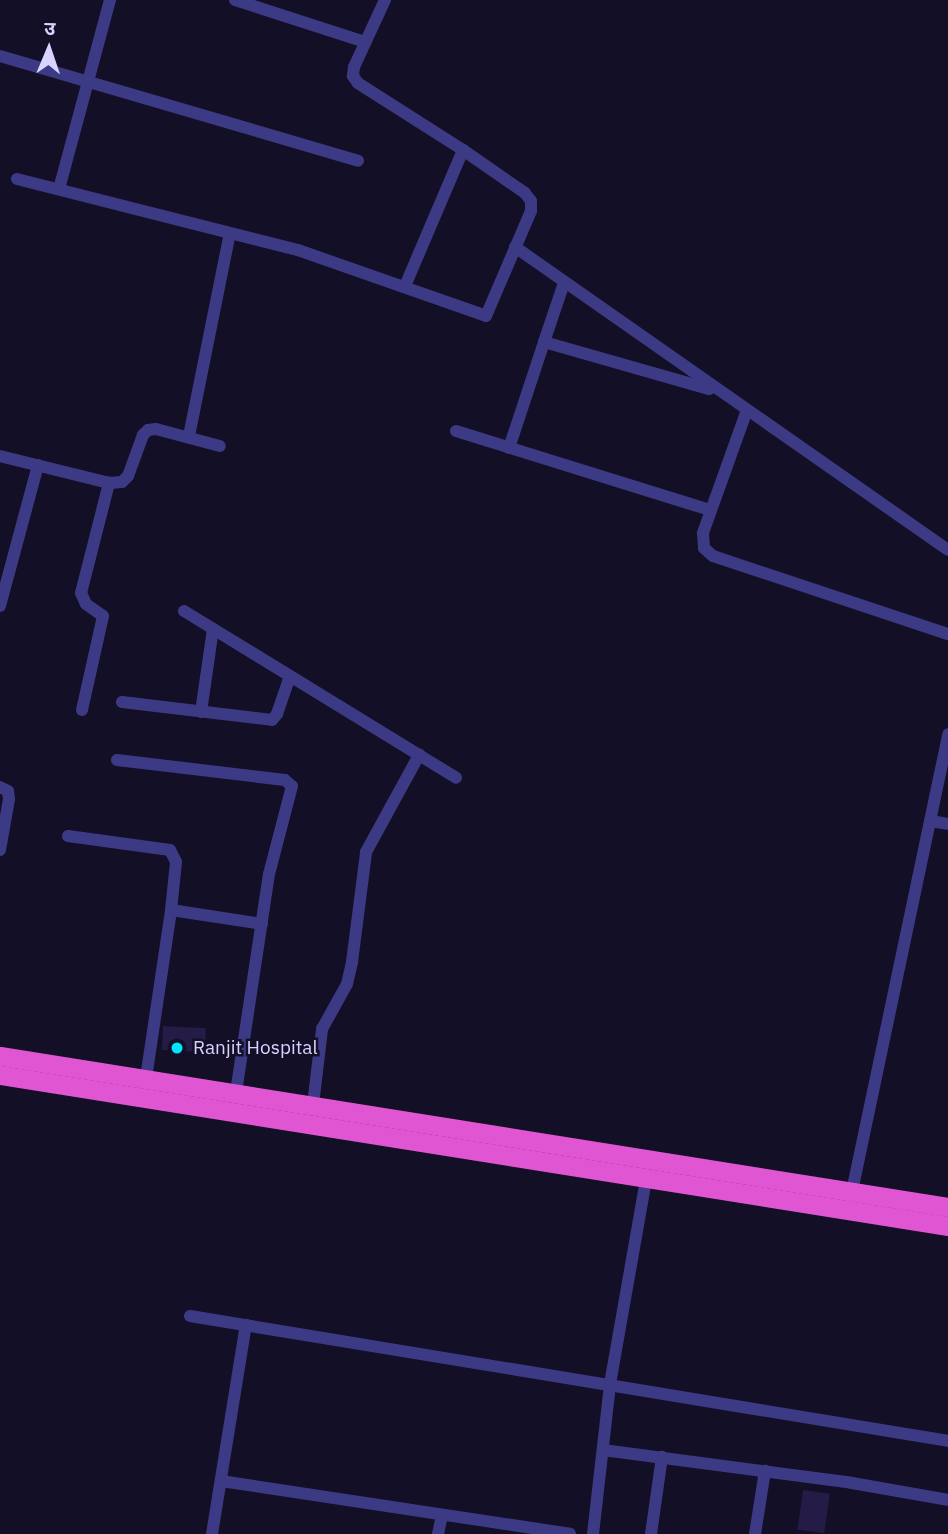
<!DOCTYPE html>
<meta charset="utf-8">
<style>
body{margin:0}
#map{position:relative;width:948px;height:1534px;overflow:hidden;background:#130f26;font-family:"IBM Plex Sans","Noto Sans Devanagari",sans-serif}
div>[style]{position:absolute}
.building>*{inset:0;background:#241b47;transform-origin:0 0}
.minor>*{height:12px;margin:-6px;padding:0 6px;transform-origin:6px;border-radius:6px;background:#3d3a85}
.trunk>*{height:19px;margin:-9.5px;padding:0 9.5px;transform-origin:9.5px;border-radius:9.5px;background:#e055d1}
.dots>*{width:19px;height:19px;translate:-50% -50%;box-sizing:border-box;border:4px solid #130f26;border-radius:50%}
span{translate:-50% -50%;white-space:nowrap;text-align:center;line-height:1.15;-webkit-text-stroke:5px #130f26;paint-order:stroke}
.poi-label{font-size:19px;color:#d9d4ff}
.left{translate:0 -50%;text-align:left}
.north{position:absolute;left:14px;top:14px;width:70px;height:70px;-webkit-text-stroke:5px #130f26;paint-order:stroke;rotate:2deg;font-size:19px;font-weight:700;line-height:28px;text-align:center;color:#d9d4ff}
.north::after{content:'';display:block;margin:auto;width:24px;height:32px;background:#d9d4ff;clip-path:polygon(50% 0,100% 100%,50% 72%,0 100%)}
</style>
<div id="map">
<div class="building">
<i style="left:163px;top:1026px;width:43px;height:24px;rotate:3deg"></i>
<i style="left:803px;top:1490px;width:27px;height:40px;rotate:8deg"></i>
</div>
<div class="minor">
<i style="left:235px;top:0;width:137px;rotate:17.9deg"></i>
<i style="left:0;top:56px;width:373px;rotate:16.3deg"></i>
<i style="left:17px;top:179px;width:290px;rotate:14.2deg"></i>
<i style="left:298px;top:250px;width:199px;rotate:19.3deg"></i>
<i style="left:486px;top:316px;width:114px;rotate:-66.8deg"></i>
<i style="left:531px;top:211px;width:10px;rotate:-90deg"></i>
<i style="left:531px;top:201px;width:10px;rotate:-127deg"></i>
<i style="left:525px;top:193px;width:75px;rotate:-145.3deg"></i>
<i style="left:463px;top:150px;width:125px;rotate:-147.5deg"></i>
<i style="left:358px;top:83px;width:9px;rotate:-126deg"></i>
<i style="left:353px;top:76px;width:9px;rotate:-84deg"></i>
<i style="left:354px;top:67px;width:74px;rotate:-65.2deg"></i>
<i style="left:59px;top:189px;width:196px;rotate:-74.9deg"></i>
<i style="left:515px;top:247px;width:528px;rotate:34.98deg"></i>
<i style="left:405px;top:286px;width:148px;rotate:-66.9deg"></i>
<i style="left:544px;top:342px;width:62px;rotate:-71.3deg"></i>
<i style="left:747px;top:410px;width:131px;rotate:109.7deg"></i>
<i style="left:703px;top:533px;width:15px;rotate:86deg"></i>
<i style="left:704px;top:548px;width:12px;rotate:42deg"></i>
<i style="left:713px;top:556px;width:248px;rotate:18.4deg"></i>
<i style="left:456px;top:431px;width:266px;rotate:17.3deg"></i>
<i style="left:189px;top:436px;width:207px;rotate:-78.6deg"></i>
<i style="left:509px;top:448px;width:112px;rotate:-71.7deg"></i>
<i style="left:544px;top:342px;width:172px;rotate:15.9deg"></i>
<i style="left:0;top:456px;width:112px;rotate:13.9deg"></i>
<i style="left:109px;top:483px;width:13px;rotate:-4deg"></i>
<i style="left:122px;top:482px;width:8px;rotate:-45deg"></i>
<i style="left:128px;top:476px;width:44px;rotate:-69.9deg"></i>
<i style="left:143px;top:435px;width:7px;rotate:-45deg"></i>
<i style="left:148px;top:430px;width:8px;rotate:-7deg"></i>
<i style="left:156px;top:429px;width:66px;rotate:14.9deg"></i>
<i style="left:0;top:606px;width:146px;rotate:-74.9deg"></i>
<i style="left:184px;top:611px;width:319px;rotate:31.5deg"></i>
<i style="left:122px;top:702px;width:151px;rotate:6.8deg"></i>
<i style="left:272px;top:720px;width:8px;rotate:-50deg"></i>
<i style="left:277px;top:714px;width:40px;rotate:-71.1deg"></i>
<i style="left:82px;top:710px;width:96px;rotate:-77.4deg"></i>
<i style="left:103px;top:616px;width:21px;rotate:-145deg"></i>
<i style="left:86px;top:604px;width:12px;rotate:-114deg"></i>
<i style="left:81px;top:593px;width:114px;rotate:-75.7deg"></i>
<i style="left:201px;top:712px;width:84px;rotate:-81.8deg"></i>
<i style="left:117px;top:760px;width:169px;rotate:6.8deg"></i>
<i style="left:285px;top:780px;width:9px;rotate:41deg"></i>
<i style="left:292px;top:786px;width:91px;rotate:104.6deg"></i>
<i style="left:269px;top:874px;width:220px;rotate:98.6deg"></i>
<i style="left:0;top:787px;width:9px;rotate:27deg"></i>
<i style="left:8px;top:791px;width:8px;rotate:83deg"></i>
<i style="left:9px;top:799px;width:52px;rotate:100deg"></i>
<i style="left:930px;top:821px;width:18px;rotate:9deg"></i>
<i style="left:68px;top:836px;width:103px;rotate:7.8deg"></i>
<i style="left:170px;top:850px;width:13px;rotate:63deg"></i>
<i style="left:176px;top:862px;width:48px;rotate:95.9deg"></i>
<i style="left:146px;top:1078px;width:170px;rotate:-81.5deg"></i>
<i style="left:171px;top:910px;width:92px;rotate:8.7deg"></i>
<i style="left:313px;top:1105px;width:77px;rotate:-83.2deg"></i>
<i style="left:322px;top:1029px;width:51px;rotate:-60.9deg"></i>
<i style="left:347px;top:984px;width:23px;rotate:-77deg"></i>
<i style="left:352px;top:962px;width:111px;rotate:-82.7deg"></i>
<i style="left:366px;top:852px;width:111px;rotate:-61.3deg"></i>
<i style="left:851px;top:1196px;width:472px;rotate:-78.1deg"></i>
<i style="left:190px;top:1316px;width:768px;rotate:9.36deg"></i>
<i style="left:603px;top:1450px;width:251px;rotate:7.5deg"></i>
<i style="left:852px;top:1483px;width:97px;rotate:10deg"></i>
<i style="left:221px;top:1481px;width:353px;rotate:8.6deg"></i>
<i style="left:212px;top:1534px;width:212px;rotate:-80.8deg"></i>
<i style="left:438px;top:1534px;width:19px;rotate:-78deg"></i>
<i style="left:593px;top:1534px;width:151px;rotate:-83.5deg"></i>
<i style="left:610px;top:1384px;width:208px;rotate:-80deg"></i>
<i style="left:651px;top:1534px;width:78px;rotate:-81.9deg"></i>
<i style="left:755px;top:1534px;width:64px;rotate:-81deg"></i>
</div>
<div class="trunk">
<i style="left:0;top:1056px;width:960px;rotate:9.05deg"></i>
<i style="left:0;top:1075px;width:960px;rotate:9.05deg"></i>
</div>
<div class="dots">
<i style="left:177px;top:1048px;background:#00e5ff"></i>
</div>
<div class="poi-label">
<span class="left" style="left:193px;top:1048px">Ranjit Hospital</span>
</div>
<div class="north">उ</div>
</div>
